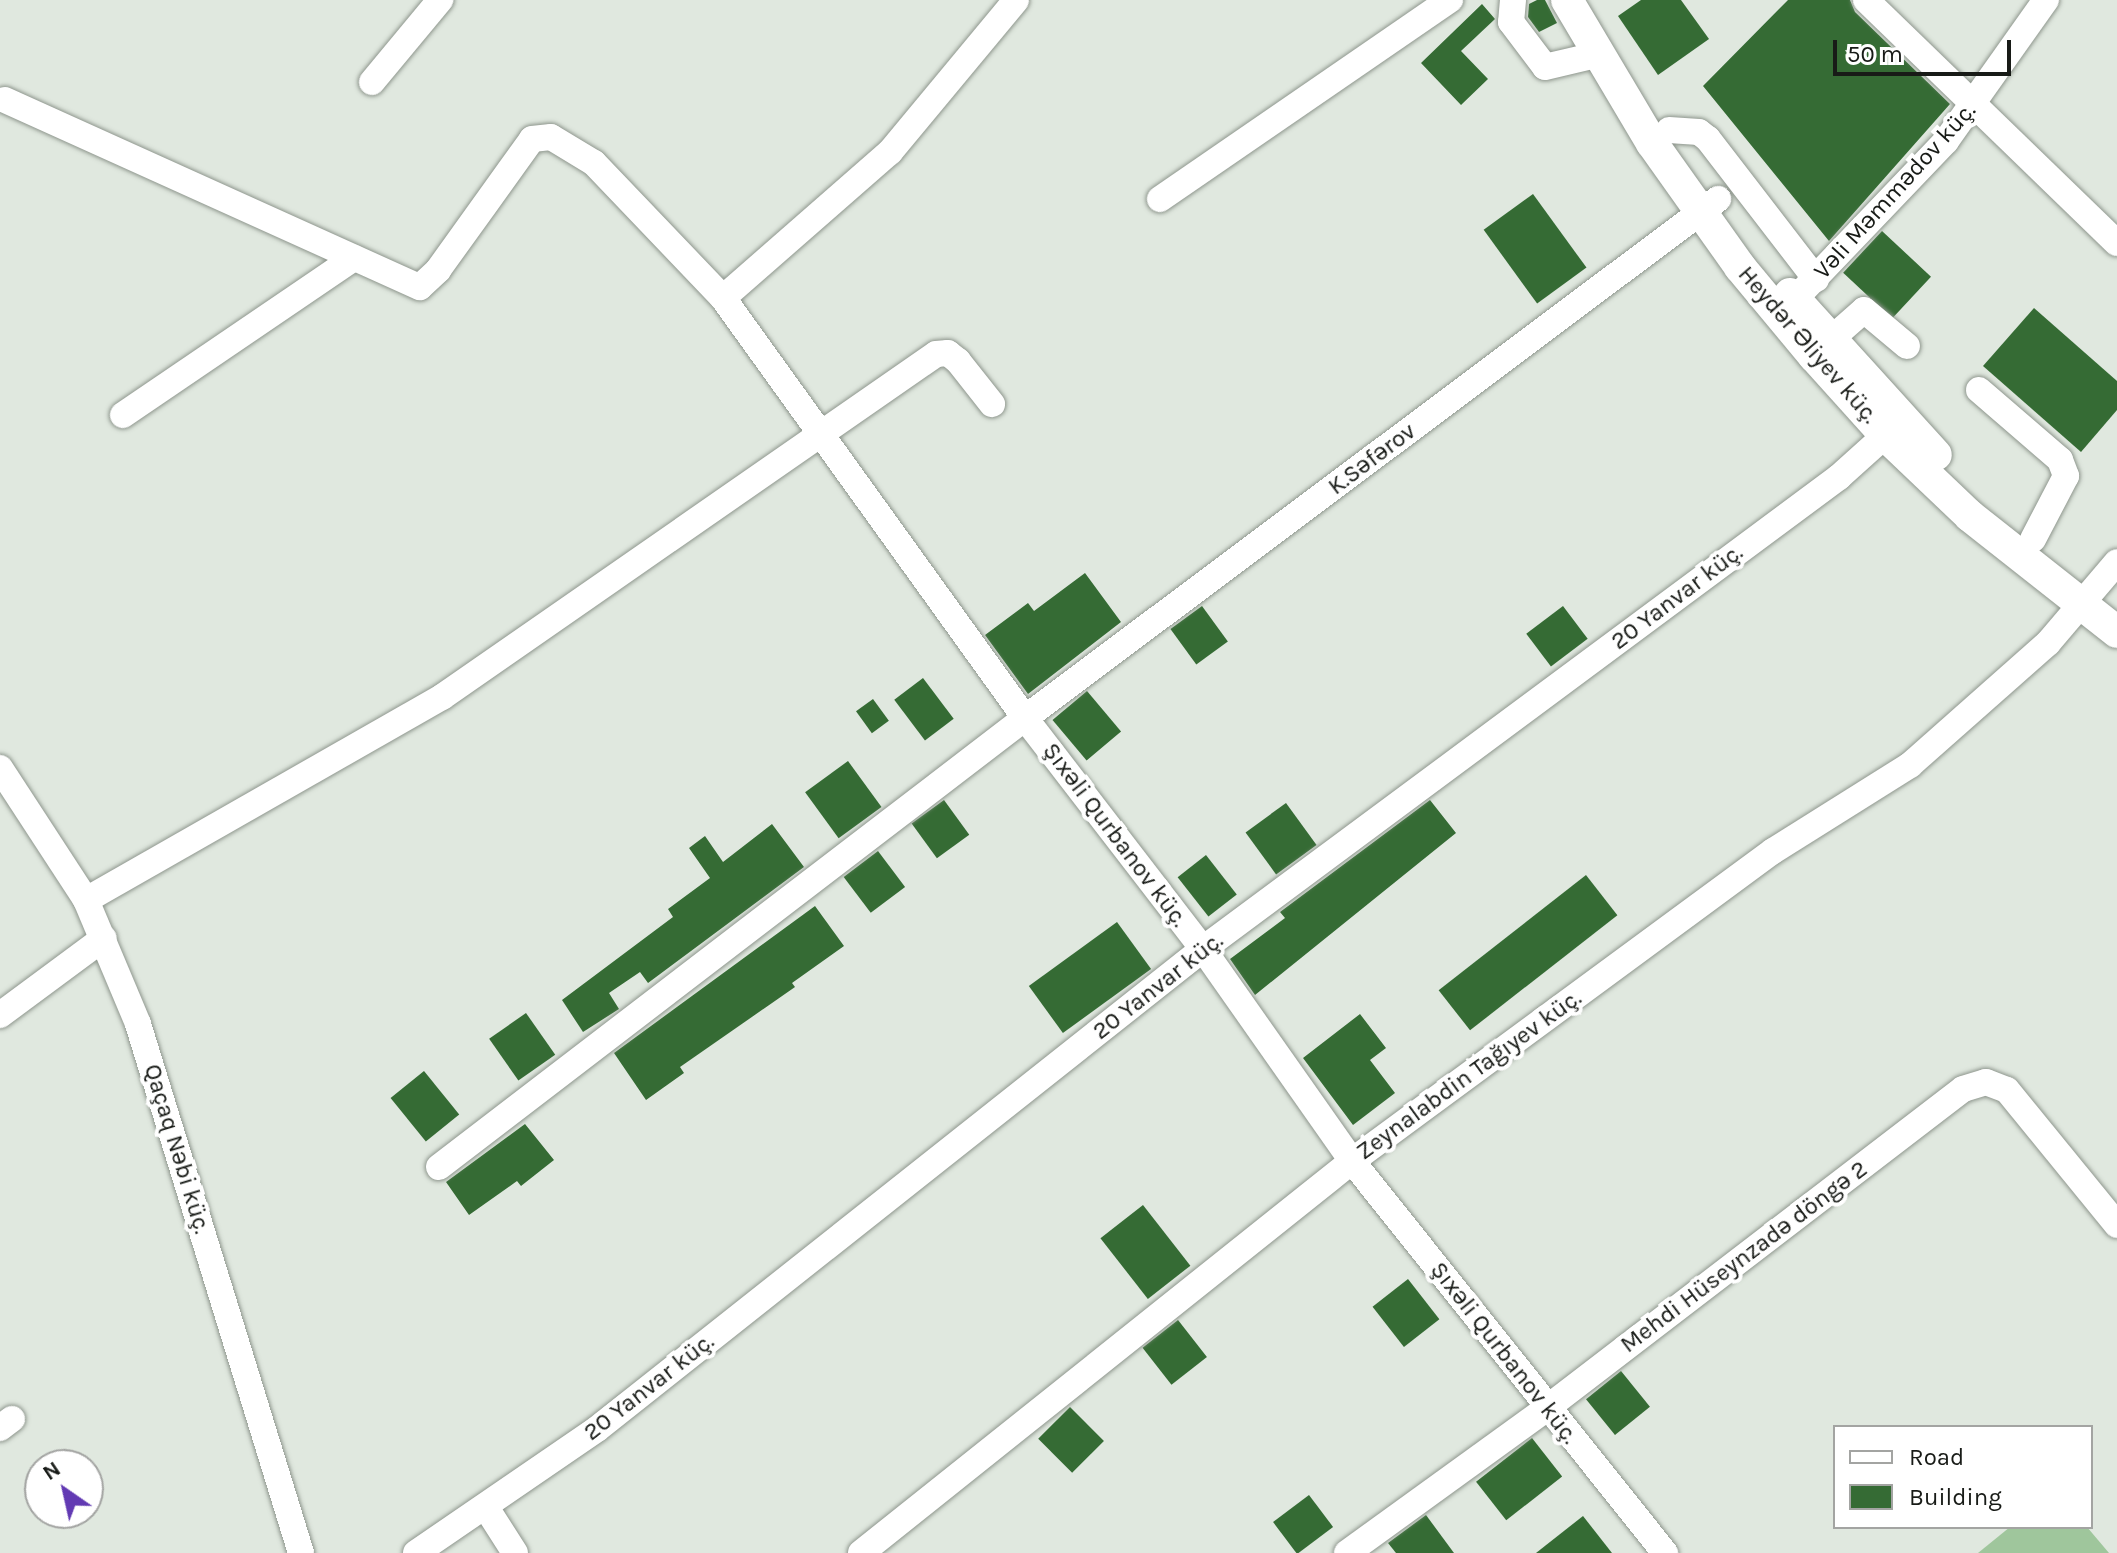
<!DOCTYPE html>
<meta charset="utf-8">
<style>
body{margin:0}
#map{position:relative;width:2117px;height:1553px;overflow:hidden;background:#e0e8df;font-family:Karla,sans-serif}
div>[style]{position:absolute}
.green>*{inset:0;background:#9fc69c}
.building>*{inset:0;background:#356b34;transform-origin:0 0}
.roads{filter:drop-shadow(0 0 2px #8e968d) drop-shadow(0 0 2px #8e968d)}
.minor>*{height:26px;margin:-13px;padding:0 13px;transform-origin:13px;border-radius:13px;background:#fff}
.major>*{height:32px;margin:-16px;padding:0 16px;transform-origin:16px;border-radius:16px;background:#fff}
span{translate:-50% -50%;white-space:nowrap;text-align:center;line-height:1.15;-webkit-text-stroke:8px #fff;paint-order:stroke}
.street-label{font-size:24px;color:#181b17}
.legend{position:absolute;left:1833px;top:1425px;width:260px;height:104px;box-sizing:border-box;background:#fff;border:2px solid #a3a4a2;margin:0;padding:10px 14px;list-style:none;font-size:24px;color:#181b17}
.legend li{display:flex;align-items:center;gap:16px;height:40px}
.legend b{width:40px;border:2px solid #a3a4a2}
.north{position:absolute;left:24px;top:1449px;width:80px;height:80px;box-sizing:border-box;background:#fff;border:2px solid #a3a4a2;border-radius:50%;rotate:326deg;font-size:22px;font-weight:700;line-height:32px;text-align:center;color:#181b17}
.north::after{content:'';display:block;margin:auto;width:28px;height:36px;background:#623ab3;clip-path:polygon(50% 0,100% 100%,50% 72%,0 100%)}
.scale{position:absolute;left:1833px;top:40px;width:178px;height:36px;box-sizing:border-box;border:4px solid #181b17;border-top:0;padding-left:10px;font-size:24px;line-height:28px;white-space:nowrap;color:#181b17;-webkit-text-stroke:6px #fff;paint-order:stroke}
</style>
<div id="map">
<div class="green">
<i style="clip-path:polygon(2010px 1527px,2087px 1527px,2109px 1553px,1978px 1553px)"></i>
</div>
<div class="building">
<i style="clip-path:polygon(1537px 0,1545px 0,1557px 23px,1539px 32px,1528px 17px,1529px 4px)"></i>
<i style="clip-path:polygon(1641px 0,1681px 0,1709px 39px,1658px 75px,1618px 16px)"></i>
<i style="clip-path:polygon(1788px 0,1850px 0,1855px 12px,1950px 104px,1829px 241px,1703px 86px)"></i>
<i style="clip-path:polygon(1482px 4px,1495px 19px,1461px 51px,1488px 79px,1461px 105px,1421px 63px)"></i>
<i style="left:1533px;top:194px;width:91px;height:61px;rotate:54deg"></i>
<i style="left:1882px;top:231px;width:67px;height:57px;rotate:43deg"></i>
<i style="clip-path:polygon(2034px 308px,2117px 381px,2117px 410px,2081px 452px,1983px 366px)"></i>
<i style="clip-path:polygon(1085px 573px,1121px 622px,1028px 694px,985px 635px,1028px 603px,1034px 611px)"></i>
<i style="left:1202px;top:606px;width:44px;height:39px;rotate:54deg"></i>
<i style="left:1563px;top:606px;width:41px;height:46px;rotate:53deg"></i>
<i style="left:923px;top:678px;width:51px;height:36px;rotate:53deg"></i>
<i style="left:1087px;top:691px;width:53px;height:45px;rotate:50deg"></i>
<i style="left:873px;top:699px;width:27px;height:21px;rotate:54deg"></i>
<i style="left:848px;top:761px;width:57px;height:53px;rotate:54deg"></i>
<i style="left:944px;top:800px;width:43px;height:40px;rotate:54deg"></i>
<i style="clip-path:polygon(1430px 800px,1456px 833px,1255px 995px,1230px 959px,1285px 918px,1280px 912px)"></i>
<i style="left:1286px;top:803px;width:52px;height:50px;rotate:54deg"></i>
<i style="clip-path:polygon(772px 824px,804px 867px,648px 983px,640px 972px,609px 993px,619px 1009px,583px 1032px,562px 1000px,673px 917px,668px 909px,710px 878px,689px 848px,705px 836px,723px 862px)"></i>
<i style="left:878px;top:851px;width:45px;height:43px;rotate:53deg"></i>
<i style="left:1206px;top:855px;width:50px;height:36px;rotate:52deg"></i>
<i style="left:1586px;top:875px;width:51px;height:187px;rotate:52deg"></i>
<i style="clip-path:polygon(815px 906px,844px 946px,792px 983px,795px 987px,680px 1067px,684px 1073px,646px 1100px,614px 1053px)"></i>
<i style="left:1117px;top:922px;width:58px;height:109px;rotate:54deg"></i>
<i style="left:526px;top:1013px;width:51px;height:45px;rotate:55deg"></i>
<i style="clip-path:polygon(1360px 1014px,1386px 1048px,1370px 1060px,1395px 1093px,1353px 1125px,1303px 1058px)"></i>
<i style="left:424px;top:1071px;width:56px;height:43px;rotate:51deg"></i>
<i style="clip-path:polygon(525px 1124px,554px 1160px,521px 1186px,517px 1181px,469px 1215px,446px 1182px)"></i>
<i style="left:1143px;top:1205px;width:77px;height:54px;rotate:52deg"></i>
<i style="left:1408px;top:1279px;width:51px;height:45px;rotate:52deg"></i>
<i style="left:1178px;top:1320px;width:47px;height:45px;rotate:52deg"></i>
<i style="left:1621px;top:1371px;width:46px;height:45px;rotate:51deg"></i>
<i style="left:1070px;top:1407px;width:48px;height:45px;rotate:45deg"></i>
<i style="left:1532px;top:1438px;width:49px;height:71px;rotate:52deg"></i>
<i style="left:1309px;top:1495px;width:40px;height:45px;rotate:53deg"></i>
<i style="clip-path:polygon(1426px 1515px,1454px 1553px,1396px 1553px,1388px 1543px)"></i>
<i style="clip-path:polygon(1583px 1516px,1612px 1553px,1536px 1553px)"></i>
</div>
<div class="roads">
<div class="minor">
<i style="left:1513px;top:0;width:22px;rotate:95deg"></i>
<i style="left:1511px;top:22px;width:56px;rotate:52.9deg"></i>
<i style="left:1545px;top:67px;width:52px;rotate:-13.2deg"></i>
<i style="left:1866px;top:0;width:349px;rotate:44.1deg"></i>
<i style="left:372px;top:82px;width:107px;rotate:-50.3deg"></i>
<i style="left:5px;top:100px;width:455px;rotate:24.3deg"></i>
<i style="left:420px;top:287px;width:25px;rotate:-43deg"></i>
<i style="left:438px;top:270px;width:161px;rotate:-54.3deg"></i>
<i style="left:532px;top:139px;width:19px;rotate:-6deg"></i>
<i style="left:551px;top:137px;width:50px;rotate:31.2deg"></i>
<i style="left:594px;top:163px;width:187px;rotate:46.3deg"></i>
<i style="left:723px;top:298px;width:517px;rotate:54.28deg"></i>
<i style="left:1025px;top:718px;width:292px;rotate:52.4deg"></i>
<i style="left:1203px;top:949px;width:259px;rotate:54.9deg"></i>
<i style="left:1352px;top:1161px;width:502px;rotate:51.39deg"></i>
<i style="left:1669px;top:130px;width:30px;rotate:4deg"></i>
<i style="left:1699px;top:132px;width:11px;rotate:38deg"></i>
<i style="left:1708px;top:139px;width:177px;rotate:52.4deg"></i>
<i style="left:1160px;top:199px;width:352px;rotate:-34.5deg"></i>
<i style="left:723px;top:298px;width:222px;rotate:-41.2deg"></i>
<i style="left:890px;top:152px;width:197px;rotate:-50.3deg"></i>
<i style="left:1794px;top:300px;width:220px;rotate:-46.3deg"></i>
<i style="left:1946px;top:141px;width:173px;rotate:-54.7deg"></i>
<i style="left:1830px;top:340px;width:45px;rotate:-41.4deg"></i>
<i style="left:1864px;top:310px;width:56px;rotate:39.9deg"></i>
<i style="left:1979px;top:390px;width:107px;rotate:40.8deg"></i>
<i style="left:2060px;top:460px;width:17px;rotate:69deg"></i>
<i style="left:2066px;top:476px;width:71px;rotate:117.6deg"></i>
<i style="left:123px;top:415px;width:279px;rotate:-34.2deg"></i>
<i style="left:0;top:768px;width:158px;rotate:56.9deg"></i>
<i style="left:86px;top:900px;width:134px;rotate:67.2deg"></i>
<i style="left:138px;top:1024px;width:554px;rotate:72.87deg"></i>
<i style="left:86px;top:900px;width:410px;rotate:-29.7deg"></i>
<i style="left:442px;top:697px;width:601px;rotate:-34.77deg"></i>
<i style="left:936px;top:354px;width:12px;rotate:-5deg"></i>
<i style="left:948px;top:353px;width:13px;rotate:39deg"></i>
<i style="left:958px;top:361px;width:55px;rotate:51.7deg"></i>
<i style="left:0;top:1015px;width:129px;rotate:-36.5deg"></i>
<i style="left:439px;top:1167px;width:738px;rotate:-37.46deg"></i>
<i style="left:1025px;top:718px;width:866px;rotate:-36.83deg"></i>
<i style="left:0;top:1428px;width:15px;rotate:-37deg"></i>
<i style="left:487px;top:1509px;width:52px;rotate:57.5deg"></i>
<i style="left:416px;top:1553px;width:219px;rotate:-34.4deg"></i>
<i style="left:597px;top:1429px;width:773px;rotate:-38.38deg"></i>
<i style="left:1203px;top:949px;width:792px;rotate:-36.58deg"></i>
<i style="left:1839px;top:477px;width:81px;rotate:-42deg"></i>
<i style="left:861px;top:1553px;width:628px;rotate:-38.6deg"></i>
<i style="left:1352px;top:1161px;width:523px;rotate:-36.37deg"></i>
<i style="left:1773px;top:851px;width:162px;rotate:-32.1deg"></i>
<i style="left:1910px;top:765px;width:184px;rotate:-41.5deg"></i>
<i style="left:2048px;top:643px;width:106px;rotate:-49.6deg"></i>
<i style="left:1347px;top:1553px;width:247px;rotate:-35.9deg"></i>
<i style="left:1547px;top:1408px;width:524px;rotate:-37.48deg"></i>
<i style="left:1963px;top:1089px;width:24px;rotate:-17deg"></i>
<i style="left:1986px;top:1082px;width:22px;rotate:21deg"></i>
<i style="left:2007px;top:1090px;width:174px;rotate:50.8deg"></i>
</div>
<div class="major">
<i style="left:1567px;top:0;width:166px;rotate:59.3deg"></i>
<i style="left:1652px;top:143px;width:152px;rotate:54.6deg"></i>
<i style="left:1740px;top:267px;width:116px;rotate:50.3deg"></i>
<i style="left:1814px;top:356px;width:108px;rotate:48deg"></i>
<i style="left:1886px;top:436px;width:116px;rotate:43.6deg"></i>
<i style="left:1970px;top:516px;width:187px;rotate:38.3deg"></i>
<i style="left:1790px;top:294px;width:217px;rotate:47.8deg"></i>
</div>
</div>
<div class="street-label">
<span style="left:1895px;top:191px;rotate:-48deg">Vəli Məmmədov küç.</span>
<span style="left:1808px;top:345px;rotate:49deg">Heydər Əliyev küç.</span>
<span style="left:1372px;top:459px;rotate:-37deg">K.Səfərov</span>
<span style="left:1677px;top:597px;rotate:-37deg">20 Yanvar küç.</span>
<span style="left:1115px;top:835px;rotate:53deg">Şıxəli Qurbanov küç.</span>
<span style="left:1158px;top:986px;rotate:-38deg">20 Yanvar küç.</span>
<span style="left:1469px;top:1075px;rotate:-36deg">Zeynalabdin Tağıyev küç.</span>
<span style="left:177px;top:1149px;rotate:73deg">Qaçaq Nəbi küç.</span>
<span style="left:1744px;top:1257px;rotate:-37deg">Mehdi Hüseynzadə döngə 2</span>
<span style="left:1504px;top:1353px;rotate:52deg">Şıxəli Qurbanov küç.</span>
<span style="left:649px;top:1387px;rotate:-38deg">20 Yanvar küç.</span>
</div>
<ul class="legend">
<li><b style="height:10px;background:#fff"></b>Road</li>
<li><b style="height:22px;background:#356b34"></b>Building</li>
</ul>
<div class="north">N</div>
<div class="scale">50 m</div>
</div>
